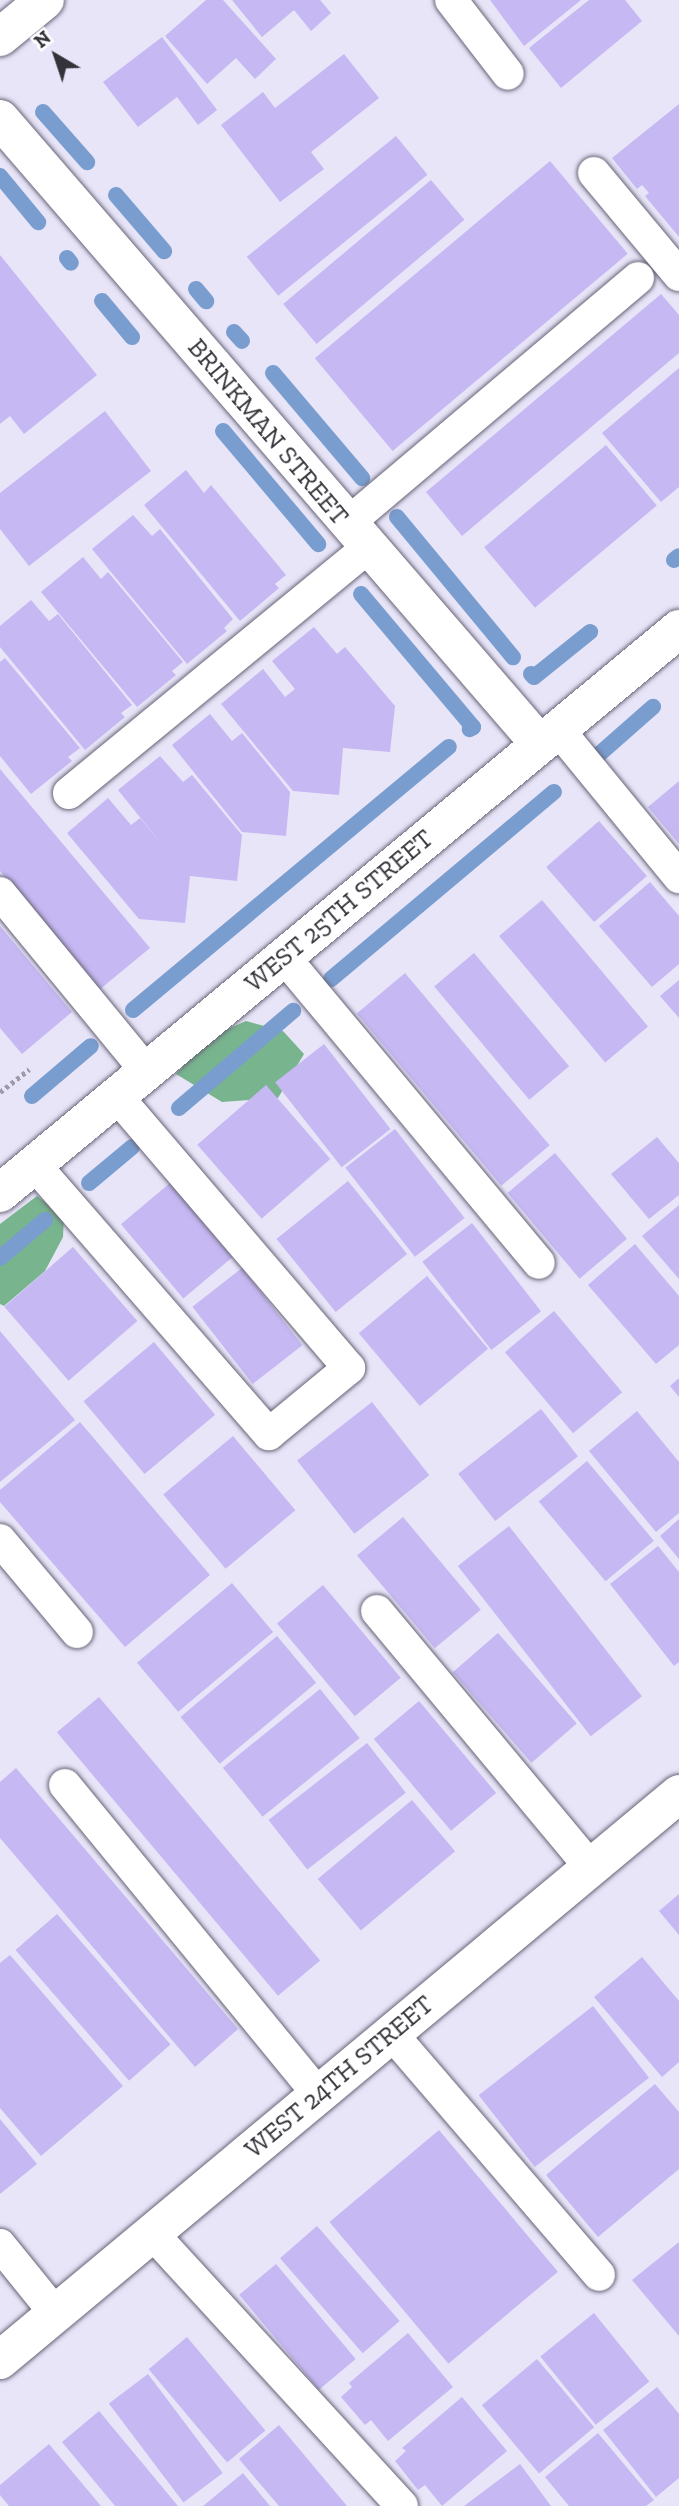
<!DOCTYPE html>
<style>
body{margin:0}
#map{position:relative;width:679px;height:2506px;overflow:hidden;background:#e8e5f9;font-family:"Zilla Slab",serif}
div>[style]{position:absolute}
.forest>*{inset:0;background:#78b48e}
.stream>*{height:16px;margin:-8px;padding:0 8px;transform-origin:8px;border-radius:8px;background:#799dcf}
.building>*{inset:0;background:#c6b8f3;transform-origin:0 0}
.path>*{height:4.5px;margin-top:-2.25px;transform-origin:0;background:repeating-linear-gradient(90deg,#9d9baa 0 3.5px,transparent 0 7px)}
.roads{filter:drop-shadow(0 0 2px #676476) drop-shadow(0 0 2px #676476)}
.service>*{height:32px;margin:-16px;padding:0 16px;transform-origin:16px;border-radius:16px;background:#fff}
.minor>*{height:38px;margin:-19px;padding:0 19px;transform-origin:19px;border-radius:19px;background:#fff}
.tertiary>*{height:38px;margin:-19px;padding:0 19px;transform-origin:19px;border-radius:19px;background:#fff}
span{translate:-50% -50%;white-space:nowrap;text-align:center;line-height:1.15;-webkit-text-stroke:6px #fff;paint-order:stroke}
.street-label{font-size:26px;color:#34333a}
.north{position:absolute;left:21px;top:21px;width:70px;height:70px;-webkit-text-stroke:5px #fff;paint-order:stroke;rotate:321deg;font-size:19px;font-weight:700;line-height:28px;text-align:center;color:#34333a}
.north::after{content:'';display:block;margin:auto;width:24px;height:32px;background:#34333a;clip-path:polygon(50% 0,100% 100%,50% 72%,0 100%)}
</style>
<div id="map">
<div class="forest">
<i style="clip-path:polygon(246px 1021px,283px 1031px,304px 1054px,278px 1098px,222px 1102px,176px 1074px,210px 1037px)"></i>
<i style="clip-path:polygon(37px 1196px,64px 1217px,63px 1237px,45px 1271px,4px 1306px,0 1304px,0 1224px)"></i>
</div>
<div class="stream">
<i style="left:43px;top:112px;width:67px;rotate:48.7deg"></i>
<i style="left:0;top:176px;width:60px;rotate:50.4deg"></i>
<i style="left:116px;top:195px;width:74px;rotate:49.4deg"></i>
<i style="left:67px;top:258px;width:6px;rotate:51deg"></i>
<i style="left:196px;top:289px;width:16px;rotate:50deg"></i>
<i style="left:102px;top:301px;width:47px;rotate:50.2deg"></i>
<i style="left:234px;top:332px;width:12px;rotate:48deg"></i>
<i style="left:273px;top:373px;width:138px;rotate:49.7deg"></i>
<i style="left:223px;top:431px;width:148px;rotate:49.9deg"></i>
<i style="left:397px;top:517px;width:182px;rotate:50.4deg"></i>
<i style="left:674px;top:560px;width:6px;rotate:-39deg"></i>
<i style="left:361px;top:594px;width:174px;rotate:49.9deg"></i>
<i style="left:473px;top:727px;width:4px;rotate:146deg"></i>
<i style="left:531px;top:674px;width:4px;rotate:45deg"></i>
<i style="left:534px;top:677px;width:72px;rotate:-38.8deg"></i>
<i style="left:596px;top:757px;width:76px;rotate:-41.3deg"></i>
<i style="left:331px;top:979px;width:291px;rotate:-40deg"></i>
<i style="left:133px;top:1010px;width:411px;rotate:-39.8deg"></i>
<i style="left:32px;top:1096px;width:77px;rotate:-40.3deg"></i>
<i style="left:179px;top:1108px;width:150px;rotate:-40.4deg"></i>
<i style="left:89px;top:1183px;width:56px;rotate:-39.9deg"></i>
<i style="left:0;top:1258px;width:59px;rotate:-40.2deg"></i>
</div>
<div class="building">
<i style="clip-path:polygon(206px 0,223px 0,276px 59px,255px 79px,236px 58px,207px 84px,165px 36px)"></i>
<i style="clip-path:polygon(232px 0,320px 0,331px 13px,311px 31px,294px 10px,262px 37px)"></i>
<i style="clip-path:polygon(490px 0,581px 0,524px 46px)"></i>
<i style="clip-path:polygon(589px 0,625px 0,642px 21px,561px 88px,529px 48px)"></i>
<i style="clip-path:polygon(162px 37px,217px 110px,198px 125px,177px 97px,138px 127px,103px 82px)"></i>
<i style="clip-path:polygon(344px 54px,379px 98px,311px 152px,324px 169px,280px 202px,221px 125px,263px 92px,275px 108px)"></i>
<i style="clip-path:polygon(679px 104px,679px 237px,645px 196px,649px 193px,642px 185px,637px 189px,612px 158px)"></i>
<i style="left:396px;top:136px;width:50px;height:192px;rotate:51deg"></i>
<i style="left:550px;top:161px;width:121px;height:307px;rotate:50deg"></i>
<i style="left:431px;top:180px;width:52px;height:193px;rotate:50deg"></i>
<i style="clip-path:polygon(0 255px,97px 375px,24px 434px,10px 416px,0 424px)"></i>
<i style="clip-path:polygon(661px 294px,679px 315px,679px 353px,462px 536px,426px 492px)"></i>
<i style="clip-path:polygon(679px 368px,679px 487px,661px 502px,602px 433px)"></i>
<i style="clip-path:polygon(105px 411px,151px 471px,29px 566px,0 529px,0 493px)"></i>
<i style="left:606px;top:445px;width:79px;height:159px;rotate:50deg"></i>
<i style="clip-path:polygon(186px 470px,204px 493px,211px 485px,286px 575px,275px 584px,279px 588px,240px 621px,144px 505px)"></i>
<i style="clip-path:polygon(133px 515px,152px 536px,160px 529px,233px 619px,224px 628px,227px 631px,187px 664px,92px 549px)"></i>
<i style="clip-path:polygon(83px 557px,101px 579px,108px 572px,183px 662px,172px 671px,176px 675px,137px 707px,41px 592px)"></i>
<i style="clip-path:polygon(31px 600px,49px 621px,58px 614px,132px 705px,121px 713px,125px 717px,85px 750px,0 647px,0 626px)"></i>
<i style="clip-path:polygon(314px 627px,337px 654px,345px 647px,395px 706px,390px 752px,343px 748px,339px 795px,293px 791px,221px 704px,263px 669px,285px 697px,295px 689px,272px 661px)"></i>
<i style="clip-path:polygon(5px 658px,80px 748px,68px 757px,72px 761px,31px 794px,0 756px,0 662px)"></i>
<i style="clip-path:polygon(210px 714px,232px 741px,242px 733px,290px 792px,286px 836px,242px 832px,172px 745px)"></i>
<i style="clip-path:polygon(160px 756px,183px 782px,192px 775px,242px 835px,237px 881px,190px 876px,185px 923px,139px 919px,67px 833px,108px 798px,131px 825px,140px 818px,164px 847px,118px 790px)"></i>
<i style="clip-path:polygon(0 769px,150px 948px,99px 990px,0 871px)"></i>
<i style="clip-path:polygon(679px 781px,679px 844px,648px 807px)"></i>
<i style="left:599px;top:821px;width:73px;height:70px;rotate:49deg"></i>
<i style="clip-path:polygon(650px 882px,679px 916px,679px 964px,652px 987px,599px 926px)"></i>
<i style="left:542px;top:900px;width:165px;height:56px;rotate:50deg"></i>
<i style="clip-path:polygon(0 926px,72px 1012px,22px 1054px,0 1028px)"></i>
<i style="left:474px;top:953px;width:148px;height:52px;rotate:50deg"></i>
<i style="left:405px;top:973px;width:225px;height:63px;rotate:50deg"></i>
<i style="clip-path:polygon(679px 980px,679px 1018px,660px 996px)"></i>
<i style="left:324px;top:1044px;width:108px;height:62px;rotate:52deg"></i>
<i style="left:266px;top:1085px;width:98px;height:91px;rotate:49deg"></i>
<i style="left:395px;top:1129px;width:113px;height:63px;rotate:52deg"></i>
<i style="clip-path:polygon(657px 1137px,679px 1163px,679px 1195px,649px 1219px,611px 1174px)"></i>
<i style="left:555px;top:1153px;width:112px;height:62px;rotate:50deg"></i>
<i style="left:348px;top:1181px;width:94px;height:92px;rotate:51deg"></i>
<i style="left:170px;top:1183px;width:97px;height:64px;rotate:50deg"></i>
<i style="clip-path:polygon(679px 1205px,679px 1279px,642px 1236px)"></i>
<i style="left:472px;top:1223px;width:112px;height:63px;rotate:52deg"></i>
<i style="clip-path:polygon(635px 1244px,679px 1296px,679px 1345px,656px 1364px,588px 1285px)"></i>
<i style="left:73px;top:1247px;width:98px;height:91px;rotate:49deg"></i>
<i style="left:242px;top:1268px;width:98px;height:63px;rotate:52deg"></i>
<i style="left:427px;top:1276px;width:95px;height:89px;rotate:50deg"></i>
<i style="left:554px;top:1311px;width:106px;height:64px;rotate:50deg"></i>
<i style="clip-path:polygon(0 1331px,75px 1420px,0 1482px)"></i>
<i style="left:154px;top:1342px;width:95px;height:92px;rotate:50deg"></i>
<i style="clip-path:polygon(679px 1378px,679px 1397px,670px 1386px)"></i>
<i style="left:372px;top:1402px;width:93px;height:95px;rotate:52deg"></i>
<i style="left:541px;top:1409px;width:60px;height:105px;rotate:52deg"></i>
<i style="clip-path:polygon(637px 1411px,679px 1462px,679px 1513px,656px 1532px,589px 1451px)"></i>
<i style="clip-path:polygon(80px 1422px,210px 1575px,125px 1647px,0 1502px,0 1490px)"></i>
<i style="left:233px;top:1436px;width:97px;height:91px;rotate:50deg"></i>
<i style="left:587px;top:1461px;width:104px;height:63px;rotate:50deg"></i>
<i style="left:403px;top:1517px;width:121px;height:60px;rotate:50deg"></i>
<i style="clip-path:polygon(679px 1519px,679px 1559px,660px 1536px)"></i>
<i style="left:509px;top:1526px;width:216px;height:65px;rotate:52deg"></i>
<i style="clip-path:polygon(658px 1546px,679px 1572px,679px 1662px,674px 1666px,610px 1584px)"></i>
<i style="left:232px;top:1583px;width:64px;height:124px;rotate:50deg"></i>
<i style="left:323px;top:1585px;width:121px;height:60px;rotate:50deg"></i>
<i style="left:498px;top:1633px;width:120px;height:60px;rotate:49deg"></i>
<i style="left:277px;top:1636px;width:61px;height:126px;rotate:50deg"></i>
<i style="left:320px;top:1689px;width:63px;height:125px;rotate:51deg"></i>
<i style="left:99px;top:1697px;width:344px;height:55px;rotate:50deg"></i>
<i style="left:419px;top:1701px;width:120px;height:59px;rotate:50deg"></i>
<i style="left:367px;top:1743px;width:63px;height:125px;rotate:52deg"></i>
<i style="clip-path:polygon(16px 1768px,238px 2029px,195px 2067px,0 1838px,0 1782px)"></i>
<i style="left:412px;top:1800px;width:67px;height:123px;rotate:50deg"></i>
<i style="clip-path:polygon(679px 1894px,679px 1935px,659px 1911px)"></i>
<i style="left:57px;top:1914px;width:173px;height:55px;rotate:49deg"></i>
<i style="clip-path:polygon(10px 1955px,123px 2086px,41px 2156px,0 2108px,0 1963px)"></i>
<i style="clip-path:polygon(642px 1957px,679px 2001px,679px 2062px,662px 2077px,594px 1997px)"></i>
<i style="left:593px;top:2006px;width:91px;height:145px;rotate:52deg"></i>
<i style="clip-path:polygon(655px 2084px,679px 2112px,679px 2169px,598px 2237px,546px 2175px)"></i>
<i style="clip-path:polygon(0 2119px,37px 2164px,0 2194px)"></i>
<i style="left:439px;top:2130px;width:185px;height:143px;rotate:50deg"></i>
<i style="left:317px;top:2226px;width:126px;height:49px;rotate:49deg"></i>
<i style="clip-path:polygon(679px 2242px,679px 2336px,632px 2280px)"></i>
<i style="left:276px;top:2264px;width:124px;height:48px;rotate:50deg"></i>
<i style="left:594px;top:2313px;width:88px;height:69px;rotate:51deg"></i>
<i style="clip-path:polygon(408px 2333px,453px 2387px,388px 2441px,371px 2420px,365px 2425px,341px 2397px,352px 2387px,349px 2383px)"></i>
<i style="left:187px;top:2337px;width:122px;height:50px;rotate:50deg"></i>
<i style="left:537px;top:2359px;width:89px;height:72px;rotate:50deg"></i>
<i style="left:148px;top:2374px;width:124px;height:49px;rotate:53deg"></i>
<i style="clip-path:polygon(657px 2387px,679px 2414px,679px 2478px,656px 2497px,603px 2430px)"></i>
<i style="clip-path:polygon(462px 2397px,507px 2451px,442px 2506px,425px 2485px,418px 2490px,395px 2461px,406px 2451px,402px 2448px)"></i>
<i style="clip-path:polygon(99px 2411px,178px 2506px,115px 2506px,62px 2442px)"></i>
<i style="clip-path:polygon(279px 2425px,347px 2506px,279px 2506px,239px 2459px)"></i>
<i style="clip-path:polygon(598px 2433px,654px 2500px,646px 2506px,569px 2506px,545px 2477px)"></i>
<i style="clip-path:polygon(49px 2444px,101px 2506px,9px 2506px,0 2495px,0 2485px)"></i>
<i style="clip-path:polygon(520px 2464px,551px 2506px,464px 2506px)"></i>
<i style="clip-path:polygon(243px 2473px,270px 2506px,203px 2506px)"></i>
</div>
<div class="path">
<i style="left:0;top:1092px;width:37px;rotate:-38deg"></i>
</div>
<div class="roads">
<div class="service">
<i style="left:451px;top:0;width:93px;rotate:52.4deg"></i>
<i style="left:594px;top:173px;width:133px;rotate:50.2deg"></i>
<i style="left:347px;top:524px;width:381px;rotate:-40.2deg"></i>
<i style="left:557px;top:728px;width:193px;rotate:50.7deg"></i>
<i style="left:69px;top:793px;width:386px;rotate:-39.4deg"></i>
<i style="left:0;top:893px;width:232px;rotate:50.6deg"></i>
<i style="left:284px;top:957px;width:398px;rotate:50.2deg"></i>
<i style="left:34px;top:1164px;width:358px;rotate:49deg"></i>
<i style="left:269px;top:1434px;width:104px;rotate:-39.5deg"></i>
<i style="left:349px;top:1368px;width:355px;rotate:-130.5deg"></i>
<i style="left:0;top:1540px;width:120px;rotate:50.1deg"></i>
<i style="left:377px;top:1611px;width:334px;rotate:50.2deg"></i>
<i style="left:65px;top:1785px;width:399px;rotate:50.7deg"></i>
<i style="left:391px;top:2033px;width:319px;rotate:49.3deg"></i>
<i style="left:152px;top:2233px;width:370px;rotate:47.5deg"></i>
<i style="left:0;top:2245px;width:87px;rotate:51deg"></i>
</div>
<div class="minor">
<i style="left:0;top:37px;width:58px;rotate:-39.4deg"></i>
<i style="left:0;top:119px;width:825px;rotate:49.18deg"></i>
<i style="left:0;top:1193px;width:883px;rotate:-39.71deg"></i>
</div>
<div class="tertiary">
<i style="left:0;top:2360px;width:884px;rotate:-39.81deg"></i>
</div>
</div>
<div class="street-label">
<span style="left:268px;top:432px;rotate:50deg">BRINKMAN STREET</span>
<span style="left:339px;top:911px;rotate:-40deg">WEST 25TH STREET</span>
<span style="left:339px;top:2077px;rotate:-40deg">WEST 24TH STREET</span>
</div>
<div class="north">N</div>
</div>
